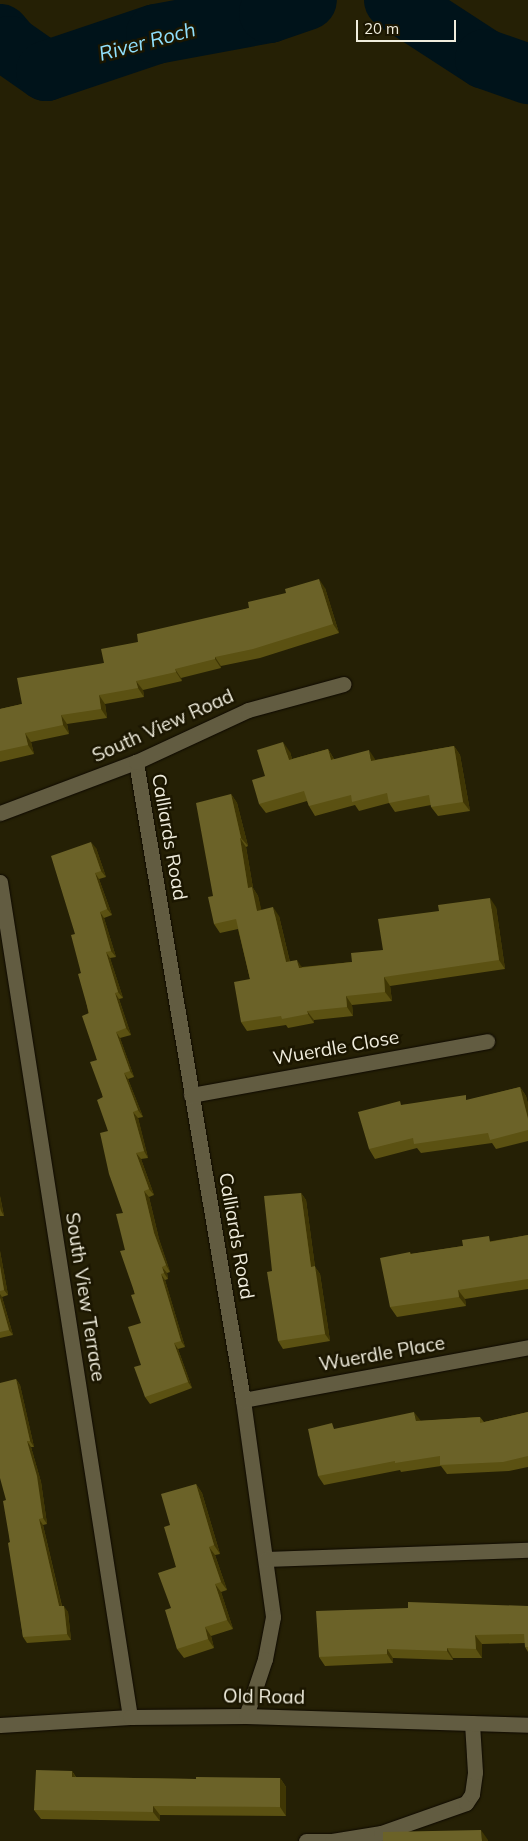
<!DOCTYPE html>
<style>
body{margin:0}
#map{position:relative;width:528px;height:1841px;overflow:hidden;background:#252005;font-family:Mulish,sans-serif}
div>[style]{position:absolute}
.river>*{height:60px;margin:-30px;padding:0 30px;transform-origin:30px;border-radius:30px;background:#00131a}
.roads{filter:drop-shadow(0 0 1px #0e0900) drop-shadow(0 0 1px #0e0900)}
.lane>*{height:15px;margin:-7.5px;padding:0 7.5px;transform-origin:7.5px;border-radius:7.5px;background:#625c41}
.street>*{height:15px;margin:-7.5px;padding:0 7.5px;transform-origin:7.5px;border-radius:7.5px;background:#625c41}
.wall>*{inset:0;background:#5b5112}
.shaded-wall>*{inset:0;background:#3f3604}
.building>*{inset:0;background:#6b6228}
span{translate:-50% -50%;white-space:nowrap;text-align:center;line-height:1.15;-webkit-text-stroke:5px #1b1600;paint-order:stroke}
.street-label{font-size:19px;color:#f0eddd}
.water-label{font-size:20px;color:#91e0fc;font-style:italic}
.scale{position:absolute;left:356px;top:20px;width:100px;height:22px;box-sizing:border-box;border:2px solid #f0eddd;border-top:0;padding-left:6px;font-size:15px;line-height:18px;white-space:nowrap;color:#f0eddd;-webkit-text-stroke:4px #1b1600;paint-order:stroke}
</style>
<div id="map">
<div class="river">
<i style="left:394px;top:0;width:108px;rotate:33deg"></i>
<i style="left:485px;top:59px;width:46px;rotate:19.2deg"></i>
<i style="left:0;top:34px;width:16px;rotate:50deg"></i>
<i style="left:10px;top:46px;width:44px;rotate:34.8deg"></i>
<i style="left:46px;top:71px;width:116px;rotate:-18.6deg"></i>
<i style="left:156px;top:34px;width:115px;rotate:-10.5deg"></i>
<i style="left:269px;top:13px;width:40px;rotate:-18.9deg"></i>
</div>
<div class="roads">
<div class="lane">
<i style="left:306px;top:1841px;width:26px"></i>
<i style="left:332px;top:1841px;width:50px;rotate:-9.3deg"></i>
<i style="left:381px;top:1833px;width:90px;rotate:-19.4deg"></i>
<i style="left:466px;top:1803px;width:11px;rotate:-56deg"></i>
<i style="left:472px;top:1794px;width:22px;rotate:-82deg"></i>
<i style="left:475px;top:1772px;width:49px;rotate:-93.5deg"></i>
</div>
<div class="street">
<i style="left:136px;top:762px;width:647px;rotate:80.48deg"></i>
<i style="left:243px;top:1400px;width:219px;rotate:82.1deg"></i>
<i style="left:273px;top:1617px;width:43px;rotate:100.8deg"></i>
<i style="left:265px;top:1659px;width:60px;rotate:108.4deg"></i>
<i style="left:0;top:813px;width:145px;rotate:-20.6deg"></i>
<i style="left:136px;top:762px;width:123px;rotate:-24.9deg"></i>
<i style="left:248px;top:710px;width:99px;rotate:-15.2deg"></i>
<i style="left:0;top:882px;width:845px;rotate:81.15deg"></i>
<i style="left:191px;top:1095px;width:301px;rotate:-10.3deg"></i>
<i style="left:243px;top:1400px;width:290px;rotate:-10.5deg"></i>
<i style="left:266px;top:1559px;width:262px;rotate:-2deg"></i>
<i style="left:0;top:1725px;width:130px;rotate:-3.5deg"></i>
<i style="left:130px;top:1717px;width:116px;rotate:-0.5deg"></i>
<i style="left:246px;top:1716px;width:282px;rotate:1.8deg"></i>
</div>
</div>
<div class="wall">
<i style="clip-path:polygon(325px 588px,339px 633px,260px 658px,221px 666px,221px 668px,181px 678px,182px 681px,143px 690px,144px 697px,105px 704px,107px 718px,67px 724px,69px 734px,31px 742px,34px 754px,0 762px,0 709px,22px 704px,104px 663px,138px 642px,249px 608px)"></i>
<i style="clip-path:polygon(454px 746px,460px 755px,470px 811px,438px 816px,431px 807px,431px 805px,395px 812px,389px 803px,359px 811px,355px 805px,315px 816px,309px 806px,307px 801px,266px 813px,259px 804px,265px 776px,290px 752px,292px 759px,328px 749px,334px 759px,375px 759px,375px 760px)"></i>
<i style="clip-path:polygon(231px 794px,237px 803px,248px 846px,246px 847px,253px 888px,258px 896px,261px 910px,279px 916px,290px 962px,302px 967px,352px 962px,496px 907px,505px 969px,390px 986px,392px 1001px,352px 1005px,353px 1016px,314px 1020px,314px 1023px,288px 1028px,286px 1025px,247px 1031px,241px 1022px,250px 979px,238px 929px,220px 933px,214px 924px,213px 896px)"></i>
<i style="clip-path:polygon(96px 848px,106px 877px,99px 879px,112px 915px,104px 918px,116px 957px,110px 958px,123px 998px,119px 999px,131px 1035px,120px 1038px,134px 1077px,128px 1079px,143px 1117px,138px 1118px,148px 1158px,141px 1159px,154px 1195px,149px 1197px,159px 1239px,170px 1272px,167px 1273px,168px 1279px,165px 1280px,185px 1347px,178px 1349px,192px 1388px,150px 1404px,145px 1397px,141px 1365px,141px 1323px,125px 1250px,123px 1213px,108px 1131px,97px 1060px,81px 973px,75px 934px)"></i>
<i style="clip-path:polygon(520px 1087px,526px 1096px,528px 1104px,528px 1141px,496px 1149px,492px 1143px,421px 1153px,417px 1148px,375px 1159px,369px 1149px,402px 1105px,469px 1100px)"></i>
<i style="clip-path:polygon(301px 1193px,306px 1200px,315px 1267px,320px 1274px,330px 1341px,283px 1349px,278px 1341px,272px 1271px)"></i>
<i style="clip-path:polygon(0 1196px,4px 1216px,0 1216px)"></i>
<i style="clip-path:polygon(528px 1235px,528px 1289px,465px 1299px,466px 1306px,397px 1317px,390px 1307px,410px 1252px,411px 1254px,463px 1246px)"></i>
<i style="clip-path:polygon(0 1251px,8px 1295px,2px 1297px,13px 1335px,0 1338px)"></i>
<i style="clip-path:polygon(16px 1379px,20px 1385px,34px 1447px,31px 1447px,41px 1482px,47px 1524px,43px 1525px,62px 1606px,68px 1612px,71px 1640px,27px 1643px,23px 1637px,10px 1542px,6px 1500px)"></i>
<i style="clip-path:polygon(528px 1412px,528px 1467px,509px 1471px,447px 1474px,441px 1466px,401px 1472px,400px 1470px,324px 1485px,318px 1476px,336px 1429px,420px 1421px,480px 1417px,484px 1422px)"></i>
<i style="clip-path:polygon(196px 1484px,202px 1493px,220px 1554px,215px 1555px,227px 1590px,221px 1592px,233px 1629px,211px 1636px,214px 1648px,184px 1658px,177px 1649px,171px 1608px,176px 1567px,170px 1525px)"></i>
<i style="clip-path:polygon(528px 1606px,528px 1652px,525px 1647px,525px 1643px,482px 1644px,482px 1658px,453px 1658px,453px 1660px,393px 1658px,393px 1663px,325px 1666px,319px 1657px)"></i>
<i style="clip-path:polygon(72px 1771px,76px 1777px,196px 1779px,280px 1778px,286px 1787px,286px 1816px,160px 1815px,160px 1821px,41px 1819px,34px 1810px)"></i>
</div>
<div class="shaded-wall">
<i style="clip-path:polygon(319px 579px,325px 588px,339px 633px,333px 624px)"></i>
<i style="clip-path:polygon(215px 657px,221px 666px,221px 668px,215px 659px)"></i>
<i style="clip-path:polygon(175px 669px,181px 678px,182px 681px,176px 672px)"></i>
<i style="clip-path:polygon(136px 681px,143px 690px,144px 697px,138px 688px)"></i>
<i style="clip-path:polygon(99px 695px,105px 704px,107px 718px,101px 709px)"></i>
<i style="clip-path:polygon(61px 715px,67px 724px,69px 734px,63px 725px)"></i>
<i style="clip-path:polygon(25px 733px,31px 742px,34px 754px,28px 745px)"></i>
<i style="clip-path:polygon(283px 742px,290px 752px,295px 769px,289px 760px)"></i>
<i style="clip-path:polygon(454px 746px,460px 755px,470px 811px,463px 802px)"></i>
<i style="clip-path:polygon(328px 749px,334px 759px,331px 760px)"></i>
<i style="clip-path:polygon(369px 750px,375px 759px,378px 770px,371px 761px)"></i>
<i style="clip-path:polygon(231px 794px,237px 803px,248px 846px,241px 838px)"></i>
<i style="clip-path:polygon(240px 838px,246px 847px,253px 888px,258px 896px,264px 920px,257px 911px,248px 888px)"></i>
<i style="clip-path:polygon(91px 842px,96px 848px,106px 877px,101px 871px)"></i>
<i style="clip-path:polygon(95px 873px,99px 879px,112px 915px,107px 909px)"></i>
<i style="clip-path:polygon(490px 898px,496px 907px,505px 969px,499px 960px)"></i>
<i style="clip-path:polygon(273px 907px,279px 916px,292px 971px,286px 962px)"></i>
<i style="clip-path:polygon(100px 912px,104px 918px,116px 957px,111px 951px)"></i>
<i style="clip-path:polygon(106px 952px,110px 958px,123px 998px,118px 992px)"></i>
<i style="clip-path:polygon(297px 960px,303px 969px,299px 968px)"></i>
<i style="clip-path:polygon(384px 977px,390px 986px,392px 1001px,385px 992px)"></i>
<i style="clip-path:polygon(115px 993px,119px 999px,131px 1035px,126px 1028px)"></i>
<i style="clip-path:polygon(346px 996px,352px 1005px,353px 1016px,347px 1007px)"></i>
<i style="clip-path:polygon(307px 1011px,314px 1020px,314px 1023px,308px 1014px)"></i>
<i style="clip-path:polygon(116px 1032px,120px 1038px,134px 1077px,130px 1071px)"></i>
<i style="clip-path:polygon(124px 1073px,128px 1079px,143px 1117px,138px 1110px)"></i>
<i style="clip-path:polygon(520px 1087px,526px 1096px,528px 1104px,528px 1119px)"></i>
<i style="clip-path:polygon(133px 1112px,138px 1118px,148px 1158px,144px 1151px)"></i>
<i style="clip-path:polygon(136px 1153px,141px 1159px,154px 1195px,149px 1189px)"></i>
<i style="clip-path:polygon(144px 1191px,149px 1197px,159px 1239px,170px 1272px,166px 1265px,154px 1233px)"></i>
<i style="clip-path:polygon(301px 1193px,306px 1200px,315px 1267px,320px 1274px,330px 1341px,325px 1334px,311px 1267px)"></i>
<i style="clip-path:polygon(0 1196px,4px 1216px,1px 1211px,0 1207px)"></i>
<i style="clip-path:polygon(0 1251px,8px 1295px,4px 1290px,0 1266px)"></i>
<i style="clip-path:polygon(162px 1267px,167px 1273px,168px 1279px,164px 1273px)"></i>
<i style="clip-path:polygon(161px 1274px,165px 1280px,185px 1347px,181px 1341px)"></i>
<i style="clip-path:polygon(458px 1290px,465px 1299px,466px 1306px,459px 1297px)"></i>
<i style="clip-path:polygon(0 1294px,2px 1297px,13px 1335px,9px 1330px,0 1298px)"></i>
<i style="clip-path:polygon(174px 1343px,178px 1349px,192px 1388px,188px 1382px)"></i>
<i style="clip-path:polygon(16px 1379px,20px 1385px,34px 1447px,30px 1441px)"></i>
<i style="clip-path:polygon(414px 1412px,421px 1421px,416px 1421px)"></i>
<i style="clip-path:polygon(27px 1441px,31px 1447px,41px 1482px,47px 1524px,43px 1518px)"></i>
<i style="clip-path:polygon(196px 1484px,202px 1493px,220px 1554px,214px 1545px)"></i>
<i style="clip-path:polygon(39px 1519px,43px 1525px,63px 1612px,59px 1606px)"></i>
<i style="clip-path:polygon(209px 1547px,215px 1555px,227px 1590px,221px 1582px)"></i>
<i style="clip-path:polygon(215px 1584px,221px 1592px,233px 1629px,227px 1620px)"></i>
<i style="clip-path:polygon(64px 1606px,68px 1612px,71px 1640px,67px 1634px)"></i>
<i style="clip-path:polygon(205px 1627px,211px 1636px,214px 1648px,208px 1639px)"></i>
<i style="clip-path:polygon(475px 1635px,482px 1644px,482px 1658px,476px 1649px)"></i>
<i style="clip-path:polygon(447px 1648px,453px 1658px,453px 1660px,447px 1651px)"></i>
<i style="clip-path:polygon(387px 1649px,393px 1658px,393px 1663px,387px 1654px)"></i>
<i style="clip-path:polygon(72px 1771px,78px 1781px,72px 1777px)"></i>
<i style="clip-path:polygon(280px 1778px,286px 1787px,286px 1816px,280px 1807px)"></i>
<i style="clip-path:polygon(153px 1806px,160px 1815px,160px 1821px,153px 1812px)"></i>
<i style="clip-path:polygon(481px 1830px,488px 1840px,488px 1841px,482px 1841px)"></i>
</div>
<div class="building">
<i style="clip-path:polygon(319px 579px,333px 624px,253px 649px,215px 657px,215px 659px,175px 669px,176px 672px,136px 681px,138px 688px,99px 695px,101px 709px,61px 715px,63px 725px,25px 733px,28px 745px,0 751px,0 709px,22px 704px,17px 678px,104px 663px,101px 649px,138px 642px,137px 634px,249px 608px,248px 602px,286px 593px,285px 589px)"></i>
<i style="clip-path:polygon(283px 742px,289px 760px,328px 749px,331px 760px,369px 750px,371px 761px,454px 746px,463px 802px,431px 807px,429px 795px,389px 803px,387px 793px,352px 802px,351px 795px,309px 806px,304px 791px,259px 804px,252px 780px,265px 776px,257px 750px)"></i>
<i style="clip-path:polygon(231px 794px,241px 838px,240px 838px,248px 888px,252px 887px,257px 911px,273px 907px,286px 962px,297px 960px,299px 968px,352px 962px,351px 953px,383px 950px,378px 919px,439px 911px,438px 905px,490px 898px,499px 960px,384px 977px,385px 992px,346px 996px,347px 1007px,307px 1011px,308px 1014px,282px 1019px,281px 1016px,241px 1022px,234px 982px,250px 979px,236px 919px,214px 924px,208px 897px,213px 896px,196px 803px)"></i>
<i style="clip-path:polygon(91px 842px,101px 871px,95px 873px,107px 909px,100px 912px,111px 951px,106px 952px,118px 992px,115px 993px,126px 1028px,116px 1032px,130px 1071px,124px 1073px,138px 1110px,133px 1112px,144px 1151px,136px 1153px,149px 1189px,144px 1191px,154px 1233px,166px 1265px,162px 1267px,164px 1273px,161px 1274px,181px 1341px,174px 1343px,188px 1382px,145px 1397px,134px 1367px,141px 1365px,128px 1327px,141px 1323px,131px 1295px,135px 1294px,120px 1251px,125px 1250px,116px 1214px,123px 1213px,109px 1174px,100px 1133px,108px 1131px,97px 1100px,103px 1097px,90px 1062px,97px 1060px,82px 1016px,89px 1013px,78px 974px,81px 973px,71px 935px,75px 934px,51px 856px)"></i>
<i style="clip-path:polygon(520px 1087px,528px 1119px,528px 1130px,490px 1140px,488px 1133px,414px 1144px,413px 1138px,369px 1149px,358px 1112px,400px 1101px,401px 1105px,466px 1095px,466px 1100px)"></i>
<i style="clip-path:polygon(301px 1193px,311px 1267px,315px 1266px,325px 1334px,278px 1341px,267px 1272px,272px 1271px,264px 1196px)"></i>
<i style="clip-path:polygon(528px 1235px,528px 1279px,458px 1290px,459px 1297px,390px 1307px,380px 1258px,410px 1252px,410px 1254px,463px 1246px,462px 1240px,489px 1236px,490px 1242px)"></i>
<i style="clip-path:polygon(0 1266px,4px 1290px,0 1291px)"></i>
<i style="clip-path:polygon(0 1298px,9px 1330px,0 1332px)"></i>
<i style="clip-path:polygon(16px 1379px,30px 1441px,27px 1441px,37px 1476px,43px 1518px,39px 1519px,59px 1606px,64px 1606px,67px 1634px,23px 1637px,8px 1543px,10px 1542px,3px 1501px,6px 1500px,0 1478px,0 1383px)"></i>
<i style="clip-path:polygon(414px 1412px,416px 1421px,480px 1417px,480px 1423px,528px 1412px,528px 1456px,503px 1462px,440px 1465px,440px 1456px,395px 1463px,395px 1461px,318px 1476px,308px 1429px,332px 1423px,334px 1429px)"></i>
<i style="clip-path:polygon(196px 1484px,214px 1545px,209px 1547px,221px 1582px,215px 1584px,227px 1620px,205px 1627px,208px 1639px,177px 1649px,165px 1610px,171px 1608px,158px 1573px,176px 1567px,164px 1527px,170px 1525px,161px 1494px)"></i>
<i style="clip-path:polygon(408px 1602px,528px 1606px,528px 1647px,525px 1647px,524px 1634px,475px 1635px,476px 1649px,447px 1648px,447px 1651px,387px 1649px,387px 1654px,319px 1657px,316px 1611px,408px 1608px)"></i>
<i style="clip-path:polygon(36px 1770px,72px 1771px,72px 1777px,196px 1779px,196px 1777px,280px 1778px,280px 1807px,153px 1806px,153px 1812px,34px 1810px)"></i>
<i style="clip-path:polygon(481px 1830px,482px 1841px,383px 1841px,383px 1832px)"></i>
</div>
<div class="street-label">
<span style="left:163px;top:726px;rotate:-24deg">South View Road</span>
<span style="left:169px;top:837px;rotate:80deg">Calliards Road</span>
<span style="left:336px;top:1048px;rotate:-10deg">Wuerdle Close</span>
<span style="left:236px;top:1236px;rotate:80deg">Calliards Road</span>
<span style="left:85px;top:1297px;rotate:81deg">South View Terrace</span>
<span style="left:382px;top:1354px;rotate:-10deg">Wuerdle Place</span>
<span style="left:264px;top:1697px;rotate:1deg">Old Road</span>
</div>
<div class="water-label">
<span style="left:147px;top:41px;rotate:-15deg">River Roch</span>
</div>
<div class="scale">20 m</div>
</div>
